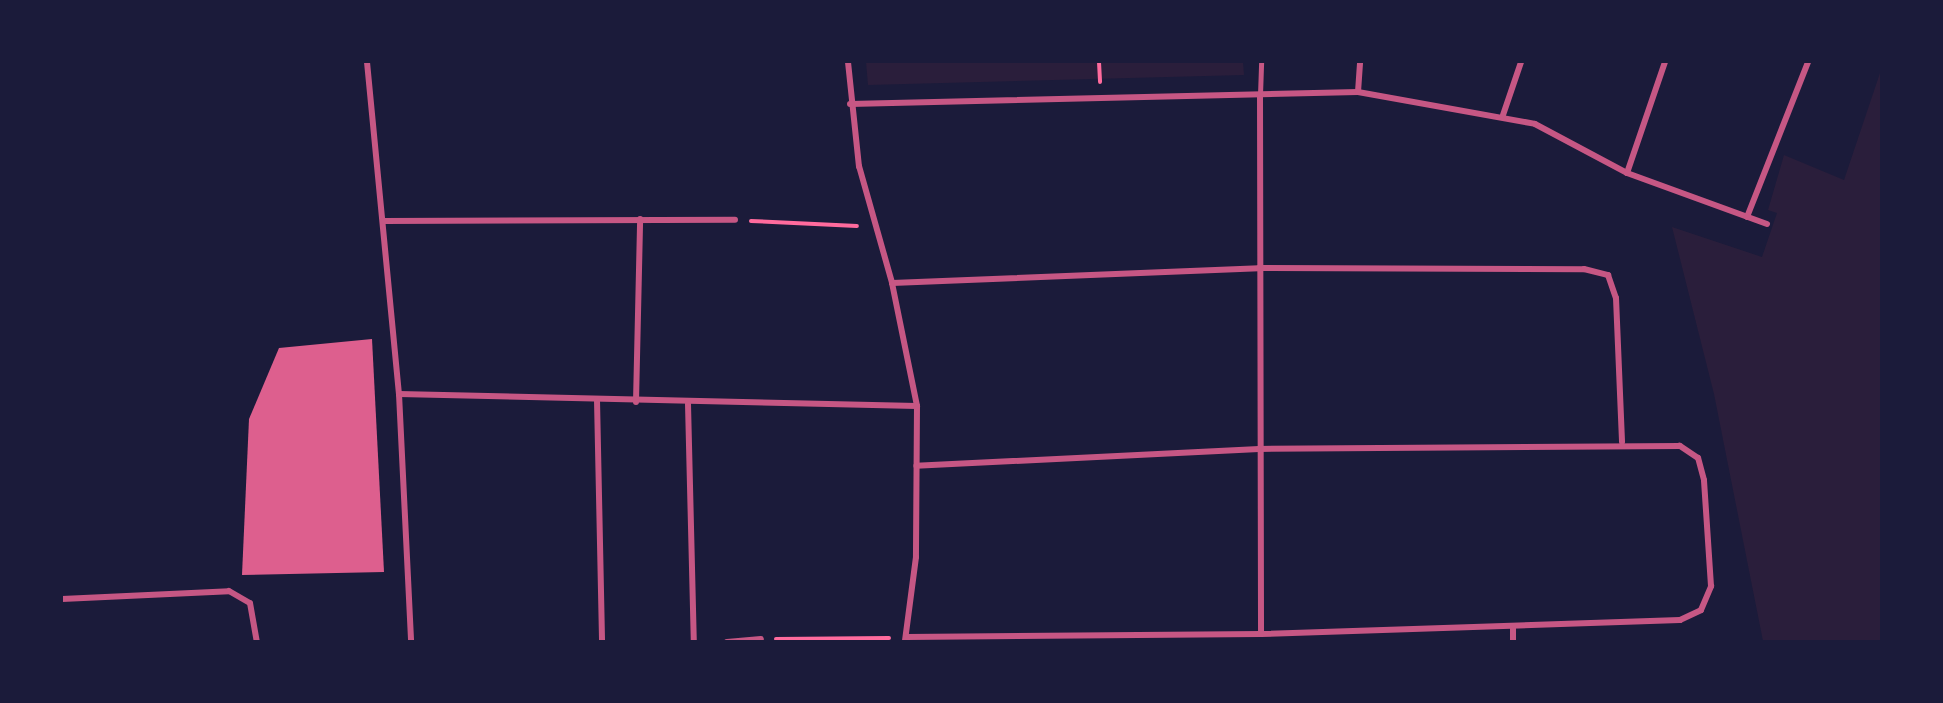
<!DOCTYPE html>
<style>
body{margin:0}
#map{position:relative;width:1943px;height:703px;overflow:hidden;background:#1b1b3a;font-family:"Golos Text",sans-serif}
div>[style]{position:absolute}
.green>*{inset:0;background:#2a1e3b}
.building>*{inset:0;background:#dd5f8e}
.path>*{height:4px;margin:-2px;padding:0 2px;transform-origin:2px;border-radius:2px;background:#ff6b9d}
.service>*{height:4.5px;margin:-2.25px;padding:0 2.25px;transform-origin:2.25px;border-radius:2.25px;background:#c65784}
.minor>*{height:6px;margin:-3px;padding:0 3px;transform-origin:3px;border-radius:3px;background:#c65784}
span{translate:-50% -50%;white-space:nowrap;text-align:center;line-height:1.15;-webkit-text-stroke:4.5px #1b1b3a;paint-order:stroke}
.frame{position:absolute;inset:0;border:63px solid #1b1b3a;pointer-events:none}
</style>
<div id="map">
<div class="green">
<i style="clip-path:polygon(866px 62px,1243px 62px,1244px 75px,868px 85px)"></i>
<i style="clip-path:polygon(1881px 70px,1881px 641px,1763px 641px,1714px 394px,1672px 227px,1762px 257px,1777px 213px,1768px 210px,1784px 155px,1844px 180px)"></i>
</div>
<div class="building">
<i style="clip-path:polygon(372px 339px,384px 572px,242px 575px,249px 419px,279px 348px)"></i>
</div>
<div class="path">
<i style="left:1099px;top:62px;width:20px;rotate:87deg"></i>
<i style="left:751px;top:221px;width:106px;rotate:2.7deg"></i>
<i style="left:776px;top:639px;width:113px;rotate:-0.5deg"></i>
</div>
<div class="service">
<i style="left:1260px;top:95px;width:33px;rotate:-88deg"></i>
</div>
<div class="minor">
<i style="left:367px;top:62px;width:334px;rotate:84.5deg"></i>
<i style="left:399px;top:394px;width:248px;rotate:87.2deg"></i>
<i style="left:848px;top:62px;width:105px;rotate:84deg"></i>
<i style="left:859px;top:166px;width:122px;rotate:74.2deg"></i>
<i style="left:892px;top:283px;width:126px;rotate:78.5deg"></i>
<i style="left:917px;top:406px;width:151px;rotate:90.4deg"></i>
<i style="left:916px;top:557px;width:84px;rotate:97.5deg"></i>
<i style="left:1358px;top:92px;width:30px;rotate:-86deg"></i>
<i style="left:1260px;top:97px;width:537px;rotate:89.89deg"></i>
<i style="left:850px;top:104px;width:508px;rotate:-1.35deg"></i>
<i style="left:1358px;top:92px;width:180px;rotate:10.2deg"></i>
<i style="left:1535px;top:124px;width:104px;rotate:28deg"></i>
<i style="left:1627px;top:173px;width:149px;rotate:20deg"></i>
<i style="left:1503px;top:115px;width:56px;rotate:-71.2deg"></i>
<i style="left:1627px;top:173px;width:117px;rotate:-71.1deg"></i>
<i style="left:1747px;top:217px;width:167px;rotate:-68.5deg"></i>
<i style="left:384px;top:221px;width:351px;rotate:-0.2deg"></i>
<i style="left:892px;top:283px;width:367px;rotate:-2.3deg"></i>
<i style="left:1259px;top:268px;width:325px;rotate:0.2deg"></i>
<i style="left:1584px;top:269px;width:25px;rotate:14deg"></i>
<i style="left:1608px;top:275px;width:24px;rotate:71deg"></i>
<i style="left:1616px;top:298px;width:144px;rotate:87.6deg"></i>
<i style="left:399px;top:394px;width:518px;rotate:1.33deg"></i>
<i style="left:597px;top:400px;width:242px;rotate:88.8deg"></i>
<i style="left:636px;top:402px;width:183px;rotate:-88.7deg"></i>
<i style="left:688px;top:404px;width:238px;rotate:88.6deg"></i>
<i style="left:62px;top:599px;width:167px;rotate:-2.7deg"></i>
<i style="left:229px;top:591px;width:24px;rotate:30deg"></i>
<i style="left:250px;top:603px;width:40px;rotate:80deg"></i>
<i style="left:1513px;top:626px;width:16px;rotate:90deg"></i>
<i style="left:906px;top:637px;width:355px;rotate:-0.5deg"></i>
<i style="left:1261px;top:634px;width:419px;rotate:-1.9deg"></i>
<i style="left:1680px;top:620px;width:23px;rotate:-25deg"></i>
<i style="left:1701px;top:610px;width:26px;rotate:-67deg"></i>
<i style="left:1711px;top:586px;width:106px;rotate:-93.8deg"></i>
<i style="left:1704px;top:480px;width:23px;rotate:-105deg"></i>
<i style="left:1698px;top:458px;width:22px;rotate:-146deg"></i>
<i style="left:1680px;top:446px;width:421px;rotate:179.6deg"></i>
<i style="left:1259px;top:449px;width:343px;rotate:177.2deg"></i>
<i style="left:727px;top:642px;width:34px;rotate:-5deg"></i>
</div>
<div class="frame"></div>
</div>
